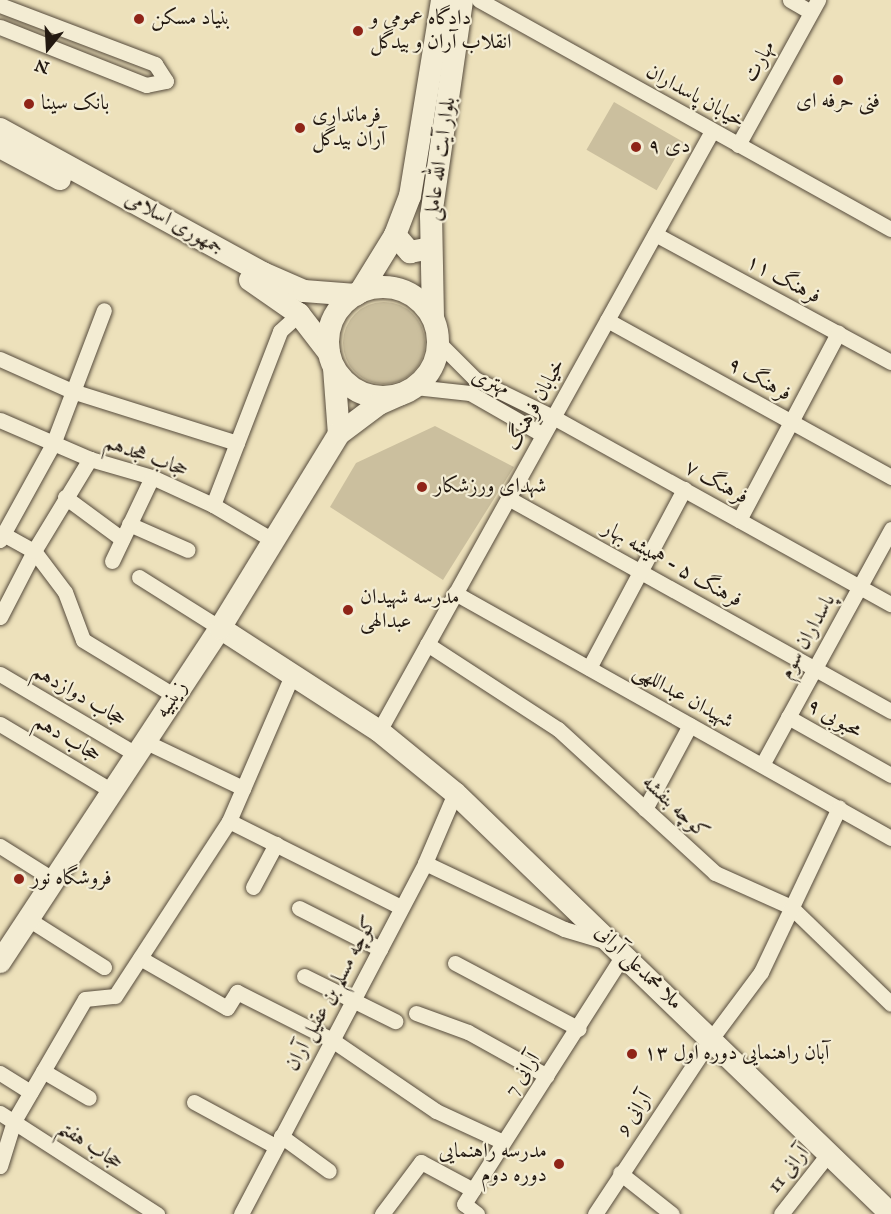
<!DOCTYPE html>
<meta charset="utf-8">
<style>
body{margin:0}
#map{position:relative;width:891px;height:1214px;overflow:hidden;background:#ede1bb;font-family:"IM FELL English",Amiri,serif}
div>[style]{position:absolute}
.green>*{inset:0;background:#cbbf9e;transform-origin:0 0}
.round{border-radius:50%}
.roads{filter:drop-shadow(0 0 2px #564b3c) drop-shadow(0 0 2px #564b3c)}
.street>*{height:15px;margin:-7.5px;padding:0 7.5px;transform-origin:7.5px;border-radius:7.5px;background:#f3ecd3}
.secondary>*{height:22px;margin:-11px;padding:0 11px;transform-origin:11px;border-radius:11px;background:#f3ecd3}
.secondary>.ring{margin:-11px;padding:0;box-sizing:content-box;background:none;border:22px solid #f3ecd3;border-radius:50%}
.dots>*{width:16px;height:16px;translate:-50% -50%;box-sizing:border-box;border:3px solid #f3ecd3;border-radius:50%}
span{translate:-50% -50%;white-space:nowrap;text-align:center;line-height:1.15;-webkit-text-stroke:4.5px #f3ecd3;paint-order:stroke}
.poi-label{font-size:21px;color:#231911}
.left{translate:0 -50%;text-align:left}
.right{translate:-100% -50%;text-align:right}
.street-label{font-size:21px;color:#231911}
.north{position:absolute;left:18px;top:18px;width:60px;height:60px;-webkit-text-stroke:4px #f3ecd3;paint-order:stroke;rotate:198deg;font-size:16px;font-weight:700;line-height:24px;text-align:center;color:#231911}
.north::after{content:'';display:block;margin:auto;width:21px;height:27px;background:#231911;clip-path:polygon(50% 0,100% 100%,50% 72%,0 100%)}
</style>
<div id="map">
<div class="green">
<i style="left:614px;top:102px;width:81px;height:55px;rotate:30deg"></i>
<i class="round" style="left:343px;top:302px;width:82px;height:82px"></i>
<i style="clip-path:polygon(435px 426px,514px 467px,443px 580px,330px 507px,356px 463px)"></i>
</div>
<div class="roads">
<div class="street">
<i style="left:479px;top:0;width:471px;rotate:29.1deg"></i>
<i style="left:790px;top:0;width:24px;rotate:30deg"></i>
<i style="left:0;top:5px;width:166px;rotate:20.8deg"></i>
<i style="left:155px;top:64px;width:20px;rotate:57deg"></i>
<i style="left:166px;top:81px;width:20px;rotate:169deg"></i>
<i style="left:146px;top:85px;width:157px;rotate:-158.3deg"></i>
<i style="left:738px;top:145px;width:166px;rotate:-61.1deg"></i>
<i style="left:655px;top:234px;width:268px;rotate:28.5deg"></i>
<i style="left:607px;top:320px;width:325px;rotate:28.9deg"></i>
<i style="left:438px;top:342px;width:52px;rotate:45deg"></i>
<i style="left:475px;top:379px;width:87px;rotate:26deg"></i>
<i style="left:553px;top:417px;width:386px;rotate:29deg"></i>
<i style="left:0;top:359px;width:79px;rotate:24deg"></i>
<i style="left:72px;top:391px;width:173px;rotate:17.5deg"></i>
<i style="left:415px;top:387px;width:55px;rotate:6.2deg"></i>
<i style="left:470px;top:393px;width:84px;rotate:29.9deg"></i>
<i style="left:0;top:420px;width:98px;rotate:23.4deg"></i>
<i style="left:90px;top:459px;width:65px;rotate:16.2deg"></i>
<i style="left:152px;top:477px;width:67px;rotate:24.7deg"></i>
<i style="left:213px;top:505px;width:71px;rotate:30.5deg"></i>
<i style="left:65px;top:497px;width:71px;rotate:36.4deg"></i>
<i style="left:508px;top:498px;width:438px;rotate:29.1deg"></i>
<i style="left:213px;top:505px;width:186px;rotate:-68.9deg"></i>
<i style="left:280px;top:331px;width:25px;rotate:-42deg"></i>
<i style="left:739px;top:520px;width:212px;rotate:-62.1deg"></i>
<i style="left:129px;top:524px;width:64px;rotate:23.8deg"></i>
<i style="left:3px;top:534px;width:35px;rotate:29deg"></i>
<i style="left:34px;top:551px;width:51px;rotate:52.9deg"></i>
<i style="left:65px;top:592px;width:51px;rotate:69.4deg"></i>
<i style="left:83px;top:640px;width:108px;rotate:31.3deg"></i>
<i style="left:0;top:540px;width:110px;rotate:-61.1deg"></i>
<i style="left:53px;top:444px;width:143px;rotate:-69.2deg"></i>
<i style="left:112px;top:561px;width:93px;rotate:-64.5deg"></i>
<i style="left:139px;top:577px;width:96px;rotate:32.2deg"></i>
<i style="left:455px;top:593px;width:500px;rotate:29.33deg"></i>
<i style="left:0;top:617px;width:74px;rotate:-62.7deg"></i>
<i style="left:34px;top:551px;width:108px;rotate:-58.7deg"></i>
<i style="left:427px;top:644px;width:156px;rotate:33deg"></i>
<i style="left:558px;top:729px;width:213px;rotate:42.5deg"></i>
<i style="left:715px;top:873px;width:83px;rotate:24.1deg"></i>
<i style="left:791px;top:907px;width:139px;rotate:44.1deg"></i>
<i style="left:589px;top:668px;width:203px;rotate:-62deg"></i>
<i style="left:0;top:674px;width:158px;rotate:30.5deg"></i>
<i style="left:788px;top:717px;width:118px;rotate:29.4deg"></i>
<i style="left:0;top:724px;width:131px;rotate:30.9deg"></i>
<i style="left:379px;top:731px;width:686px;rotate:-60.97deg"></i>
<i style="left:144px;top:741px;width:110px;rotate:25.4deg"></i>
<i style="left:762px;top:765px;width:269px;rotate:-61.3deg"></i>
<i style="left:645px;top:809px;width:95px;rotate:-61.8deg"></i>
<i style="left:229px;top:821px;width:192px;rotate:26.6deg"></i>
<i style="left:0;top:846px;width:64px;rotate:32.2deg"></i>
<i style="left:425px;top:863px;width:154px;rotate:25.4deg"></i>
<i style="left:564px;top:929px;width:42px;rotate:16.7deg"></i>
<i style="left:253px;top:887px;width:49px;rotate:-61.9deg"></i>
<i style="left:299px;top:908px;width:91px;rotate:26.8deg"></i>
<i style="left:28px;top:919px;width:90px;rotate:32.3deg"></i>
<i style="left:140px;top:958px;width:100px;rotate:29.9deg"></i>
<i style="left:227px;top:1008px;width:19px;rotate:-58deg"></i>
<i style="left:237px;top:992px;width:106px;rotate:26.8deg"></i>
<i style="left:332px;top:1040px;width:126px;rotate:34.3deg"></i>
<i style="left:436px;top:1111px;width:74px;rotate:24.8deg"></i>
<i style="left:455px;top:963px;width:140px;rotate:28deg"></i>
<i style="left:304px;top:976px;width:102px;rotate:26.3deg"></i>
<i style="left:416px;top:1013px;width:55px;rotate:20.1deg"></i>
<i style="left:468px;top:1032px;width:90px;rotate:29.1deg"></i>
<i style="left:43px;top:1071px;width:53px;rotate:30.4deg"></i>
<i style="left:0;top:1073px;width:36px;rotate:32deg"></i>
<i style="left:194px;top:1102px;width:92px;rotate:28.5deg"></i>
<i style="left:0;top:1113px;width:187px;rotate:32.8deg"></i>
<i style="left:281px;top:1136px;width:59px;rotate:36.1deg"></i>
<i style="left:0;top:1166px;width:47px;rotate:-72.7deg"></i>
<i style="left:14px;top:1121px;width:141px;rotate:-59.8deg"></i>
<i style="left:85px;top:999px;width:30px;rotate:-6deg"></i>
<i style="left:115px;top:996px;width:209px;rotate:-56.9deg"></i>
<i style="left:229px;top:821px;width:161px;rotate:-66.6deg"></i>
<i style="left:620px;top:1173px;width:66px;rotate:38.3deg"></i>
<i style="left:241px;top:1214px;width:396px;rotate:-62.3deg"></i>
<i style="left:425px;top:863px;width:76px;rotate:-66.8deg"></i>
<i style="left:382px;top:1214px;width:65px;rotate:-53.1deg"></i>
<i style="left:421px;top:1162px;width:59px;rotate:28.3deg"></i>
<i style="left:477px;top:1214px;width:16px;rotate:-142deg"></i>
<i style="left:464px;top:1204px;width:297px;rotate:-57.4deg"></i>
<i style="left:595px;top:1214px;width:210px;rotate:-56.5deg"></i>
<i style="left:711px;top:1039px;width:84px;rotate:-53.3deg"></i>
<i style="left:761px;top:972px;width:182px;rotate:-64.6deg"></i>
<i style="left:781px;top:1214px;width:78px;rotate:-51.8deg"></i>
</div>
<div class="secondary">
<i style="left:0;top:129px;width:300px;rotate:28.7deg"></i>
<i style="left:263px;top:273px;width:45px;rotate:23.7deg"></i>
<i style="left:304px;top:291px;width:52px;rotate:4.4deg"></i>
<i style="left:0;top:147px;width:68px;rotate:28.1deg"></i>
<i style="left:395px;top:235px;width:23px;rotate:49deg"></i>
<i style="left:410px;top:252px;width:21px;rotate:-11deg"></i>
<i style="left:250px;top:280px;width:60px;rotate:34.8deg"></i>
<i style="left:299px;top:314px;width:49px;rotate:52.4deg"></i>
<i class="ring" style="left:328px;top:287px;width:88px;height:88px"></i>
<i style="left:360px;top:292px;width:67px;rotate:-58.4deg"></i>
<i style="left:395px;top:235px;width:42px;rotate:-69deg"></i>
<i style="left:410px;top:196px;width:199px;rotate:-80.7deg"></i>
<i style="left:433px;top:318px;width:102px;rotate:-91.1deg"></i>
<i style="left:431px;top:216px;width:218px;rotate:-81.8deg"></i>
<i style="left:334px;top:368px;width:66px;rotate:85.7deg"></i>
<i style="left:220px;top:628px;width:189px;rotate:32.9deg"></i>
<i style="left:379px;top:731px;width:98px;rotate:39.2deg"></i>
<i style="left:455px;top:793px;width:606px;rotate:44deg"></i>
<i style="left:0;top:962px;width:400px;rotate:-56.6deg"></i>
<i style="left:220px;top:628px;width:228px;rotate:-58.5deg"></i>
<i style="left:339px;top:434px;width:50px;rotate:-36.9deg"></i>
<i style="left:379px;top:404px;width:24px;rotate:-24deg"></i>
</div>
</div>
<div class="dots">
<i style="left:139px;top:19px;background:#8f2418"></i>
<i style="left:358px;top:31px;background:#8f2418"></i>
<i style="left:838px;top:80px;background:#8f2418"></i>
<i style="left:29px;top:104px;background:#8f2418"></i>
<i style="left:300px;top:128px;background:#8f2418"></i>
<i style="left:636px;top:147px;background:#8f2418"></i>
<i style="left:422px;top:487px;background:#8f2418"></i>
<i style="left:348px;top:610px;background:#8f2418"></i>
<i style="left:19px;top:879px;background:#8f2418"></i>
<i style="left:632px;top:1054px;background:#8f2418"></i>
<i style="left:559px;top:1164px;background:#8f2418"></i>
</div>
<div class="poi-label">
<span class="left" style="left:151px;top:19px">بنیاد مسکن</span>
<span class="left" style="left:370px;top:31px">دادگاه عمومی و<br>انقلاب آران و بیدگل</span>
<span style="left:838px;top:102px">فنی حرفه ای</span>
<span class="left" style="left:41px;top:104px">بانک سینا</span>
<span class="left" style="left:312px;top:128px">فرمانداری<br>آران بیدگل</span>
<span class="left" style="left:648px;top:147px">۹ دی</span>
<span class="left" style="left:434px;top:487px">شهدای ورزشکار</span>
<span class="left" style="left:360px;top:610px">مدرسه شهیدان<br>عبدالهی</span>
<span class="left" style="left:31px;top:879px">فروشگاه نور</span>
<span class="left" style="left:644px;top:1054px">۱۳ آبان راهنمایی دوره اول</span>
<span class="right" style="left:547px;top:1164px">مدرسه راهنمایی<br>دوره دوم</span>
</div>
<div class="street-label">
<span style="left:760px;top:62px;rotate:-61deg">مهارت</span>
<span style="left:695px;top:97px;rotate:29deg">خیابان پاسداران</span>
<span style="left:441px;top:159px;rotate:-82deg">بلوار آیت‌ الله عاملی</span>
<span style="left:174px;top:224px;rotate:29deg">جمهوری اسلامی</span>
<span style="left:783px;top:280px;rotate:28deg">فرهنگ ۱۱</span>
<span style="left:759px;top:380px;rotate:29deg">فرهنگ ۹</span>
<span style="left:490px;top:383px;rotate:23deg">مهتری</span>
<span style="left:536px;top:405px;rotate:-61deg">خیابان فرهنگ</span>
<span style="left:146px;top:457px;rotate:20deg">حجاب هجدهم</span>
<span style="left:716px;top:483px;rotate:29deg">فرهنگ ۷</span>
<span style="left:672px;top:565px;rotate:29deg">فرهنگ ۵ - همیشه بهار</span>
<span style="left:808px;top:637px;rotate:-61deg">پاسداران سوم</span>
<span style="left:79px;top:696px;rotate:30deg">حجاب دوازدهم</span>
<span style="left:683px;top:697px;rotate:29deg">شهیدان عبداللهی</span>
<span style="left:172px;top:700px;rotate:-56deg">زینبیه</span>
<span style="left:834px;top:719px;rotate:29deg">محبوبی ۹</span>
<span style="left:67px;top:739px;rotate:31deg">حجاب دهم</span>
<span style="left:675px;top:808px;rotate:43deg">کوچه بنفشه</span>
<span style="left:638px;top:968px;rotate:44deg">ملا محمدعلی آرانی</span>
<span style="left:332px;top:994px;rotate:-62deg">کوچه مسلم بن عقیل آران</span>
<span style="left:523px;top:1075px;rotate:-56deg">آرانی 7</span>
<span style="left:635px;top:1114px;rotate:-56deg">آرانی 9</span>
<span style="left:90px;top:1146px;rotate:33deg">حجاب هفتم</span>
<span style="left:789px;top:1170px;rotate:-51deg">آرانی 11</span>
</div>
<div class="north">N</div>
</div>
